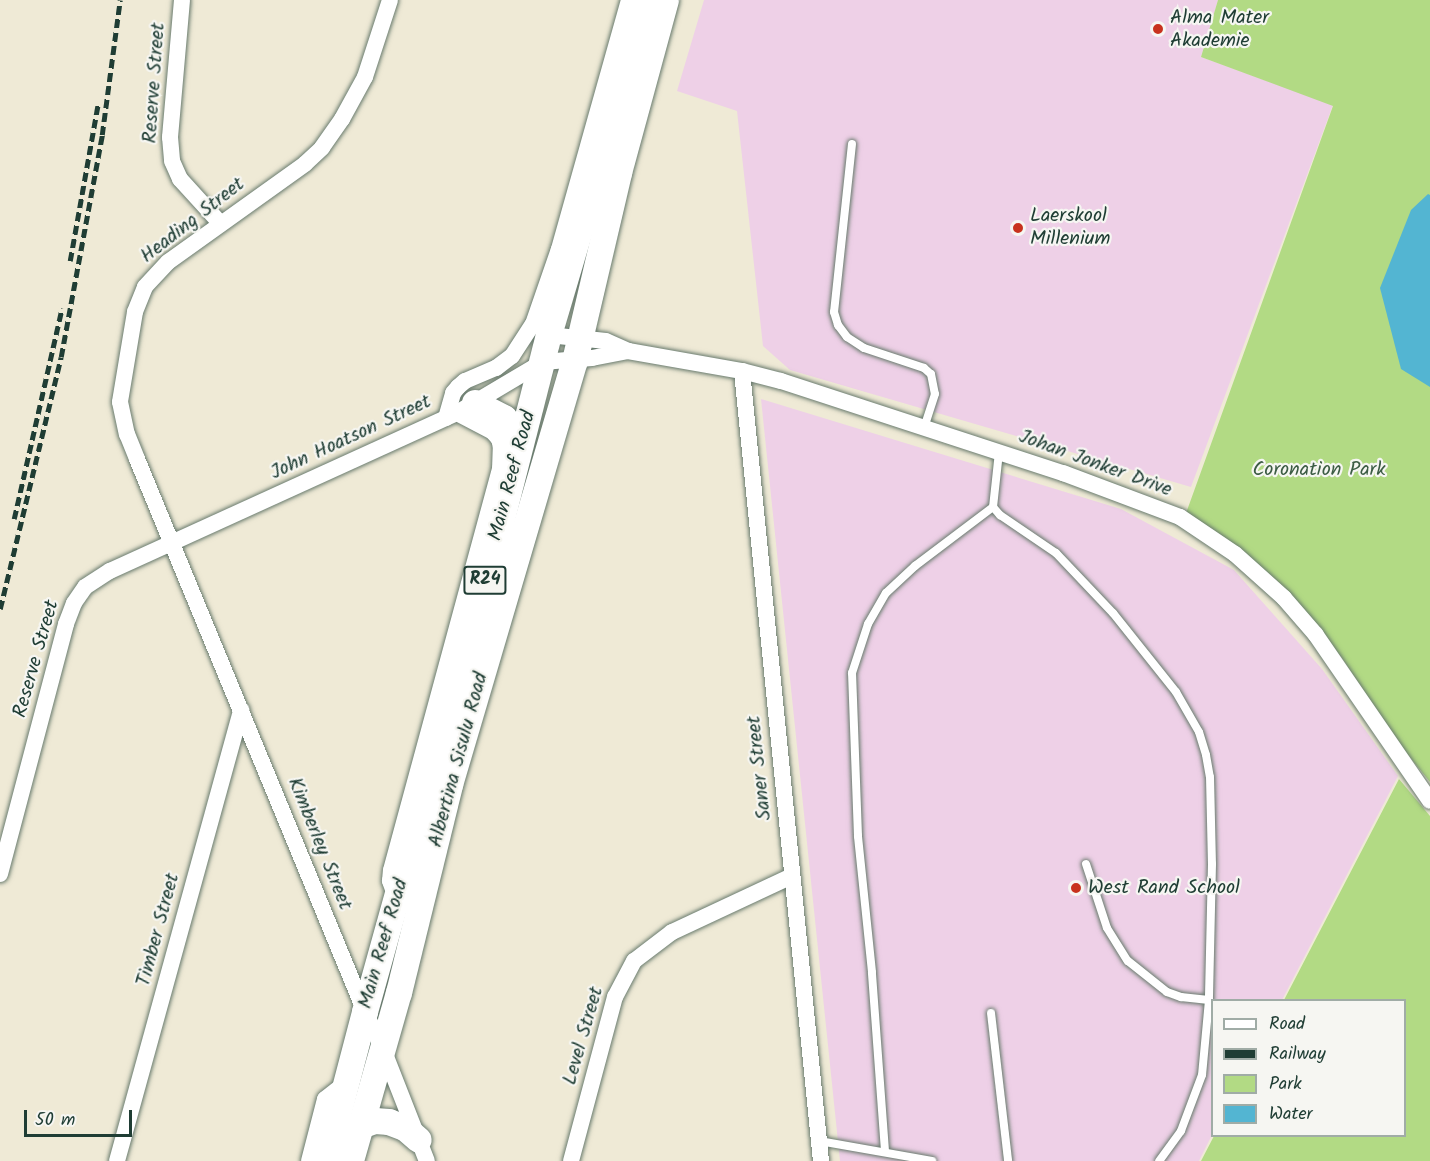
<!DOCTYPE html>
<style>
body{margin:0}
#map{position:relative;width:1430px;height:1161px;overflow:hidden;background:#efead6;font-family:Kalam,sans-serif}
div>[style]{position:absolute}
.built>*{inset:0;background:#eed0e7}
.green>*{inset:0;background:#b2da84}
.water>*{inset:0;background:#53b5d2}
.roads{filter:drop-shadow(0 0 2px #687a6d) drop-shadow(0 0 2px #687a6d)}
.lane>*{height:8px;margin:-4px;padding:0 4px;transform-origin:4px;border-radius:4px;background:#fff}
.street>*{height:16px;margin:-8px;padding:0 8px;transform-origin:8px;border-radius:8px;background:#fff}
.primary>*{height:26px;margin:-13px;padding:0 13px;transform-origin:13px;border-radius:13px;background:#fff}
.rail>*{height:4.5px;margin-top:-2.25px;transform-origin:0;background:repeating-linear-gradient(90deg,#1f3d34 0 9px,transparent 0 13.5px)}
.dots>*{width:16px;height:16px;translate:-50% -50%;box-sizing:border-box;border:3px solid #f6f6f2;border-radius:50%}
span{translate:-50% -50%;white-space:nowrap;text-align:center;line-height:1.15;-webkit-text-stroke:4.5px #f6f6f2;paint-order:stroke}
.shield-label span{padding:2px 4px;background:#f6f6f2;border:2px solid;border-radius:4px;-webkit-text-stroke-width:0}
.shield-label{font-size:18px;color:#1f3d34;font-weight:700}
.poi-label{font-size:20px;color:#1f3d34}
.left{translate:0 -50%;text-align:left}
.street-label{font-size:20px;color:#1f3d34}
.park-label{font-size:20px;color:#3c5c44}
.legend{position:absolute;left:1211px;top:999px;width:195px;height:138px;box-sizing:border-box;background:#f6f6f2;border:2px solid #a0aca6;margin:0;padding:8px 10px;list-style:none;font-size:18px;color:#1f3d34}
.legend li{display:flex;align-items:center;gap:12px;height:30px}
.legend b{width:30px;border:2px solid #a0aca6}
.scale{position:absolute;left:24px;top:1110px;width:108px;height:27px;box-sizing:border-box;border:3px solid #1f3d34;border-top:0;padding-left:8px;font-size:18px;line-height:21px;white-space:nowrap;color:#1f3d34;-webkit-text-stroke:4px #f6f6f2;paint-order:stroke}
</style>
<div id="map">
<div class="built">
<i style="clip-path:polygon(704px 0,1218px 0,1201px 57px,1333px 105px,1191px 487px,790px 370px,763px 346px,737px 111px,677px 91px)"></i>
<i style="clip-path:polygon(761px 399px,1121px 509px,1234px 570px,1322px 669px,1398px 776px,1282px 1000px,1212px 1000px,1212px 1135px,1199px 1161px,840px 1161px)"></i>
</div>
<div class="green">
<i style="clip-path:polygon(1218px 0,1430px 0,1430px 782px,1396px 740px,1342px 658px,1246px 553px,1185px 516px,1333px 106px,1201px 57px)"></i>
<i style="clip-path:polygon(1399px 779px,1430px 816px,1430px 1161px,1201px 1161px,1214px 1136px,1404px 1136px,1404px 1000px,1284px 1000px)"></i>
</div>
<div class="water">
<i style="clip-path:polygon(1428px 194px,1430px 195px,1430px 387px,1401px 369px,1380px 288px,1411px 210px)"></i>
</div>
<div class="roads">
<div class="lane">
<i style="left:852px;top:144px;width:169px;rotate:96.1deg"></i>
<i style="left:834px;top:312px;width:14px;rotate:73deg"></i>
<i style="left:838px;top:325px;width:15px;rotate:53deg"></i>
<i style="left:847px;top:337px;width:20px;rotate:33deg"></i>
<i style="left:864px;top:348px;width:63px;rotate:18.4deg"></i>
<i style="left:924px;top:368px;width:9px;rotate:41deg"></i>
<i style="left:931px;top:374px;width:20px;rotate:79deg"></i>
<i style="left:935px;top:394px;width:36px;rotate:108deg"></i>
<i style="left:999px;top:452px;width:55px;rotate:96.2deg"></i>
<i style="left:993px;top:507px;width:11px;rotate:49deg"></i>
<i style="left:1000px;top:515px;width:68px;rotate:34.2deg"></i>
<i style="left:1056px;top:553px;width:83px;rotate:46.5deg"></i>
<i style="left:1113px;top:613px;width:101px;rotate:51.4deg"></i>
<i style="left:1176px;top:692px;width:46px;rotate:60.1deg"></i>
<i style="left:1199px;top:732px;width:24px;rotate:73deg"></i>
<i style="left:1206px;top:755px;width:22px;rotate:80deg"></i>
<i style="left:1210px;top:777px;width:87px;rotate:88.7deg"></i>
<i style="left:1212px;top:864px;width:136px;rotate:91.3deg"></i>
<i style="left:1209px;top:1000px;width:75px;rotate:95.3deg"></i>
<i style="left:1202px;top:1075px;width:60px;rotate:110.6deg"></i>
<i style="left:1181px;top:1131px;width:37px;rotate:126deg"></i>
<i style="left:1086px;top:864px;width:67px;rotate:71.8deg"></i>
<i style="left:1107px;top:928px;width:39px;rotate:58deg"></i>
<i style="left:1128px;top:961px;width:50px;rotate:38.5deg"></i>
<i style="left:1167px;top:992px;width:15px;rotate:20deg"></i>
<i style="left:1181px;top:997px;width:28px;rotate:6deg"></i>
<i style="left:991px;top:1013px;width:149px;rotate:83.4deg"></i>
<i style="left:819px;top:1141px;width:115px;rotate:10deg"></i>
<i style="left:885px;top:1151px;width:179px;rotate:-94.2deg"></i>
<i style="left:872px;top:972px;width:137px;rotate:-95.9deg"></i>
<i style="left:858px;top:836px;width:163px;rotate:-92.1deg"></i>
<i style="left:852px;top:673px;width:52px;rotate:-71.9deg"></i>
<i style="left:868px;top:624px;width:36px;rotate:-60deg"></i>
<i style="left:886px;top:593px;width:40px;rotate:-43deg"></i>
<i style="left:915px;top:566px;width:98px;rotate:-37.1deg"></i>
</div>
<div class="street">
<i style="left:182px;top:0;width:138px;rotate:95deg"></i>
<i style="left:170px;top:137px;width:24px;rotate:85deg"></i>
<i style="left:172px;top:161px;width:20px;rotate:66deg"></i>
<i style="left:180px;top:179px;width:59px;rotate:47.7deg"></i>
<i style="left:390px;top:0;width:81px;rotate:108deg"></i>
<i style="left:365px;top:77px;width:48px;rotate:118.7deg"></i>
<i style="left:342px;top:119px;width:35px;rotate:125deg"></i>
<i style="left:322px;top:148px;width:23px;rotate:137deg"></i>
<i style="left:305px;top:164px;width:168px;rotate:144.4deg"></i>
<i style="left:168px;top:262px;width:34px;rotate:133deg"></i>
<i style="left:145px;top:287px;width:27px;rotate:112deg"></i>
<i style="left:135px;top:312px;width:91px;rotate:99.5deg"></i>
<i style="left:120px;top:402px;width:33px;rotate:78deg"></i>
<i style="left:127px;top:434px;width:27px;rotate:68deg"></i>
<i style="left:137px;top:459px;width:598px;rotate:67.59deg"></i>
<i style="left:365px;top:1012px;width:41px;rotate:64.1deg"></i>
<i style="left:383px;top:1049px;width:120px;rotate:68.6deg"></i>
<i style="left:549px;top:335px;width:57px;rotate:6deg"></i>
<i style="left:606px;top:341px;width:24px;rotate:24deg"></i>
<i style="left:628px;top:351px;width:116px;rotate:10deg"></i>
<i style="left:742px;top:371px;width:40px;rotate:14.4deg"></i>
<i style="left:781px;top:381px;width:297px;rotate:18.1deg"></i>
<i style="left:1063px;top:473px;width:125px;rotate:20.6deg"></i>
<i style="left:1180px;top:517px;width:66px;rotate:33.9deg"></i>
<i style="left:1235px;top:554px;width:66px;rotate:41.9deg"></i>
<i style="left:1284px;top:598px;width:49px;rotate:49.1deg"></i>
<i style="left:1316px;top:635px;width:201px;rotate:55.5deg"></i>
<i style="left:742px;top:371px;width:794px;rotate:84.29deg"></i>
<i style="left:446px;top:418px;width:26px;rotate:-74deg"></i>
<i style="left:453px;top:393px;width:8px;rotate:-50deg"></i>
<i style="left:458px;top:387px;width:9px;rotate:-41deg"></i>
<i style="left:465px;top:381px;width:34px;rotate:-23deg"></i>
<i style="left:496px;top:368px;width:20px;rotate:-37deg"></i>
<i style="left:512px;top:356px;width:38px;rotate:-57deg"></i>
<i style="left:533px;top:324px;width:79px;rotate:-70.9deg"></i>
<i style="left:559px;top:249px;width:259px;rotate:-74.3deg"></i>
<i style="left:0;top:874px;width:259px;rotate:-75.2deg"></i>
<i style="left:66px;top:624px;width:22px;rotate:-69deg"></i>
<i style="left:74px;top:603px;width:19px;rotate:-55deg"></i>
<i style="left:85px;top:587px;width:30px;rotate:-33deg"></i>
<i style="left:110px;top:571px;width:381px;rotate:-24.5deg"></i>
<i style="left:457px;top:413px;width:100px;rotate:-30.7deg"></i>
<i style="left:543px;top:362px;width:49px;rotate:-4.7deg"></i>
<i style="left:592px;top:358px;width:37px;rotate:-11deg"></i>
<i style="left:394px;top:892px;width:12px;rotate:-110deg"></i>
<i style="left:390px;top:881px;width:11px;rotate:-85deg"></i>
<i style="left:391px;top:870px;width:415px;rotate:-74.8deg"></i>
<i style="left:500px;top:470px;width:23px;rotate:-88deg"></i>
<i style="left:501px;top:447px;width:8px;rotate:-104deg"></i>
<i style="left:499px;top:439px;width:9px;rotate:-131deg"></i>
<i style="left:493px;top:432px;width:41px;rotate:-152.2deg"></i>
<i style="left:117px;top:1161px;width:468px;rotate:-74.6deg"></i>
<i style="left:309px;top:1161px;width:64px;rotate:-75.5deg"></i>
<i style="left:325px;top:1099px;width:28px;rotate:-38deg"></i>
<i style="left:571px;top:1161px;width:170px;rotate:-75deg"></i>
<i style="left:615px;top:997px;width:41px;rotate:-62.2deg"></i>
<i style="left:634px;top:961px;width:48px;rotate:-37.3deg"></i>
<i style="left:672px;top:932px;width:132px;rotate:-25deg"></i>
</div>
<div class="primary">
<i style="left:475px;top:403px;width:33px;rotate:27deg"></i>
<i style="left:504px;top:418px;width:17px;rotate:54deg"></i>
<i style="left:514px;top:432px;width:18px;rotate:77deg"></i>
<i style="left:361px;top:1126px;width:15px;rotate:-20deg"></i>
<i style="left:375px;top:1121px;width:14px;rotate:4deg"></i>
<i style="left:389px;top:1122px;width:17px;rotate:21deg"></i>
<i style="left:405px;top:1128px;width:18px;rotate:41deg"></i>
<i style="left:326px;top:1161px;width:154px;rotate:-75.3deg"></i>
<i style="left:365px;top:1012px;width:503px;rotate:-74.45deg"></i>
<i style="left:500px;top:527px;width:198px;rotate:-75.7deg"></i>
<i style="left:549px;top:335px;width:349px;rotate:-73.5deg"></i>
<i style="left:351px;top:1161px;width:175px;rotate:-74.1deg"></i>
<i style="left:399px;top:993px;width:214px;rotate:-76.2deg"></i>
<i style="left:450px;top:785px;width:442px;rotate:-73.6deg"></i>
<i style="left:575px;top:361px;width:193px;rotate:-76.8deg"></i>
<i style="left:619px;top:173px;width:179px;rotate:-74.8deg"></i>
</div>
</div>
<div class="rail">
<i style="left:70px;top:261px;width:159px;rotate:-79.9deg"></i>
<i style="left:14px;top:519px;width:216px;rotate:-77.2deg"></i>
<i style="left:0;top:609px;width:259px;rotate:-76.4deg"></i>
<i style="left:61px;top:357px;width:226px;rotate:-79.5deg"></i>
<i style="left:102px;top:135px;width:136px;rotate:-82.4deg"></i>
</div>
<div class="dots">
<i style="left:1158px;top:29px;background:#c8321e"></i>
<i style="left:1018px;top:228px;background:#c8321e"></i>
<i style="left:1076px;top:888px;background:#c8321e"></i>
</div>
<div class="shield-label">
<span style="left:485px;top:580px">R24</span>
</div>
<div class="poi-label">
<span class="left" style="left:1170px;top:30px">Alma Mater<br>Akademie</span>
<span class="left" style="left:1030px;top:228px">Laerskool<br>Millenium</span>
<span class="left" style="left:1088px;top:888px">West Rand School</span>
</div>
<div class="street-label">
<span style="left:155px;top:83px;rotate:-86deg">Reserve Street</span>
<span style="left:193px;top:221px;rotate:-38deg">Heading Street</span>
<span style="left:351px;top:438px;rotate:-25deg">John Hoatson Street</span>
<span style="left:1095px;top:464px;rotate:20deg">Johan Jonker Drive</span>
<span style="left:513px;top:476px;rotate:-75deg">Main Reef Road</span>
<span style="left:37px;top:659px;rotate:-74deg">Reserve Street</span>
<span style="left:459px;top:760px;rotate:-75deg">Albertina Sisulu Road</span>
<span style="left:760px;top:768px;rotate:-96deg">Saner Street</span>
<span style="left:319px;top:844px;rotate:68deg">Kimberley Street</span>
<span style="left:159px;top:930px;rotate:-75deg">Timber Street</span>
<span style="left:384px;top:944px;rotate:-74deg">Main Reef Road</span>
<span style="left:584px;top:1036px;rotate:-74deg">Level Street</span>
</div>
<div class="park-label">
<span style="left:1319px;top:470px">Coronation Park</span>
</div>
<ul class="legend">
<li><b style="height:8px;background:#fff"></b>Road</li>
<li><b style="height:8px;background:#1f3d34"></b>Railway</li>
<li><b style="height:16px;background:#b2da84"></b>Park</li>
<li><b style="height:16px;background:#53b5d2"></b>Water</li>
</ul>
<div class="scale">50 m</div>
</div>
